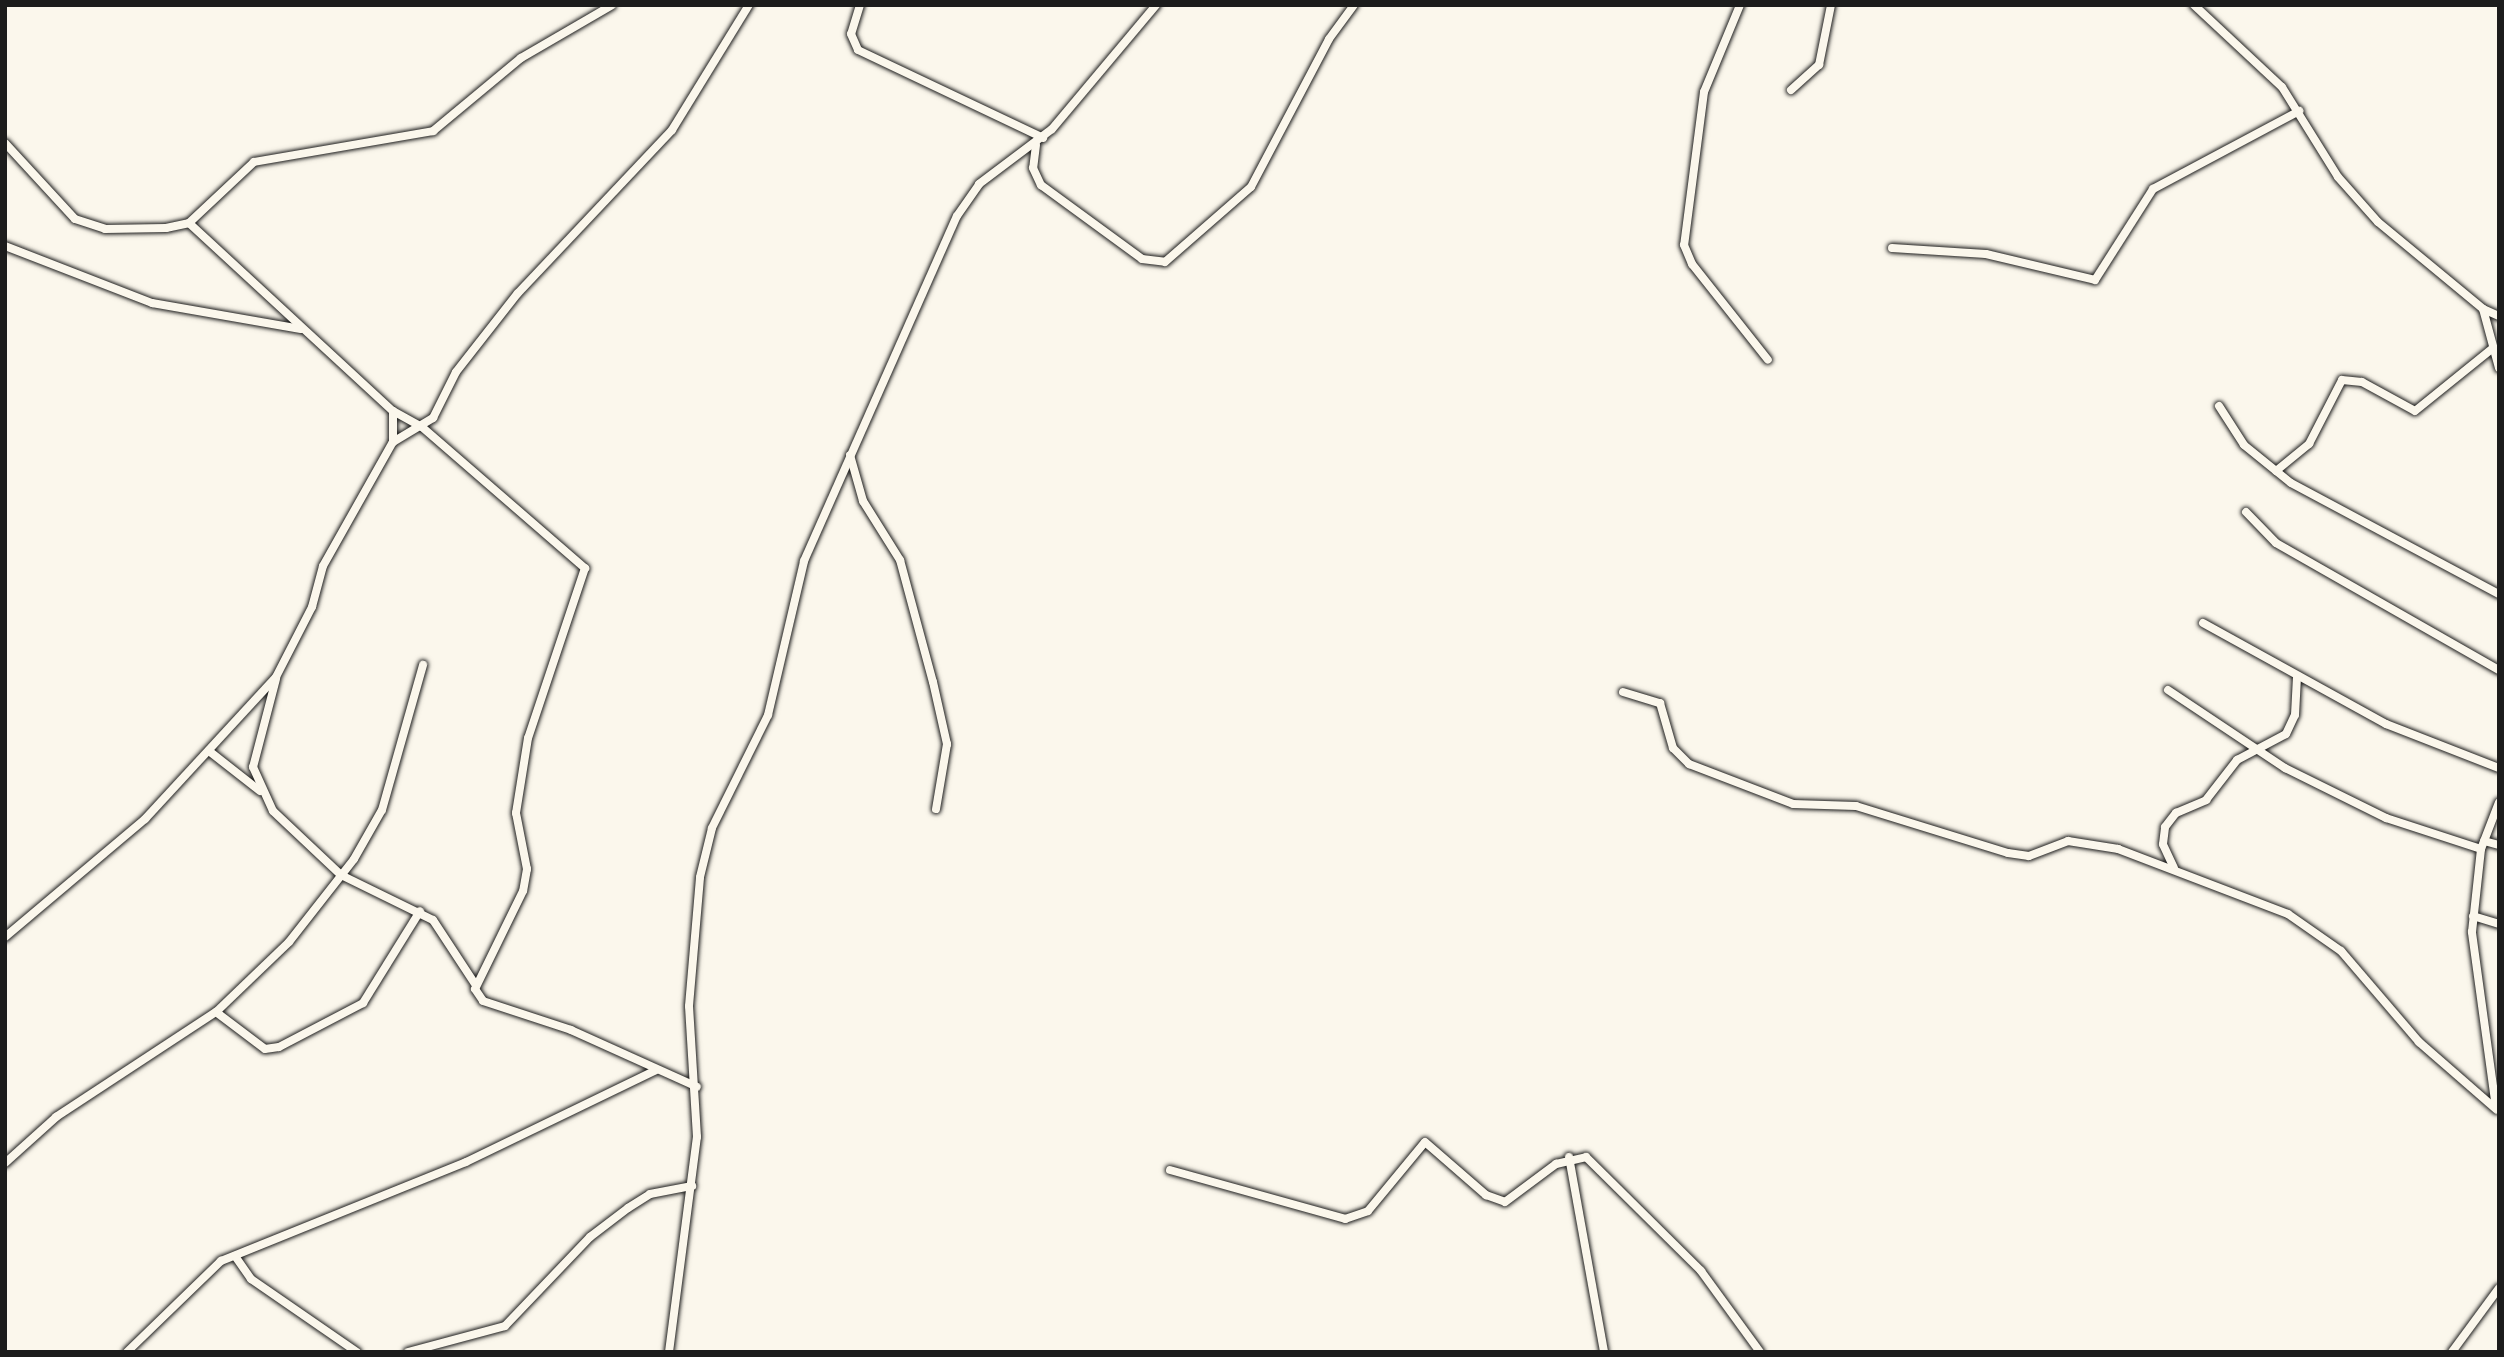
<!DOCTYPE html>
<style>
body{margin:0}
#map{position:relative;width:2504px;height:1357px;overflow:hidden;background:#fbf7ec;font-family:Caveat,sans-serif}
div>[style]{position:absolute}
.roads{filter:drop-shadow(0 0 2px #1c1c1c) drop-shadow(0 0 2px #1c1c1c)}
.street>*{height:8px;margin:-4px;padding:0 4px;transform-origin:4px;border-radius:4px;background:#fbf7ec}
span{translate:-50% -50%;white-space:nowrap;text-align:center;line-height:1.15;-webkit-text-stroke:6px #fbf7ec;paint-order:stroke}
.frame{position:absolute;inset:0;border:7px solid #1c1c1c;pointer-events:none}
</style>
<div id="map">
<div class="roads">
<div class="street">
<i style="left:860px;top:5px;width:30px;rotate:107deg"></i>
<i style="left:851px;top:34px;width:17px;rotate:66deg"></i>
<i style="left:858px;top:50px;width:205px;rotate:25.4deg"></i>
<i style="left:1740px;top:5px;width:94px;rotate:112.5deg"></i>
<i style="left:1704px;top:92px;width:154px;rotate:97.4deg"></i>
<i style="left:1684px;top:245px;width:21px;rotate:67deg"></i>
<i style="left:1692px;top:264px;width:122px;rotate:51.6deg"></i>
<i style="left:2194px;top:5px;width:120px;rotate:43deg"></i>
<i style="left:2282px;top:87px;width:106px;rotate:58.1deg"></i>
<i style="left:2338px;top:177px;width:60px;rotate:48.4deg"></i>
<i style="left:2378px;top:222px;width:136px;rotate:39.6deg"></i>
<i style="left:2483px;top:309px;width:61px;rotate:74.8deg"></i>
<i style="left:1791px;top:90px;width:38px;rotate:-42deg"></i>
<i style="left:1819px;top:65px;width:61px;rotate:-78.7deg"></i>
<i style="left:5px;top:143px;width:103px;rotate:47.4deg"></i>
<i style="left:75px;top:219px;width:32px;rotate:18deg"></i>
<i style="left:105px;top:229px;width:61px;rotate:-0.9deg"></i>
<i style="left:166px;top:228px;width:24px;rotate:-12deg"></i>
<i style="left:189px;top:223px;width:89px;rotate:-43.2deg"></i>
<i style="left:254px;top:162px;width:182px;rotate:-9.8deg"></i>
<i style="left:433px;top:131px;width:114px;rotate:-39.7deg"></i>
<i style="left:521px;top:58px;width:105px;rotate:-30.2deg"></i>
<i style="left:1036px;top:145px;width:23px;rotate:97deg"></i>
<i style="left:1033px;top:168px;width:19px;rotate:65deg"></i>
<i style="left:1041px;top:185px;width:125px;rotate:36.2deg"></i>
<i style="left:1142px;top:259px;width:23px;rotate:7deg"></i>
<i style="left:1165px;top:262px;width:114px;rotate:-41.1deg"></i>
<i style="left:1251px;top:187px;width:167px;rotate:-62.2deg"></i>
<i style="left:1329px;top:39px;width:42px;rotate:-53.7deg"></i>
<i style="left:189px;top:223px;width:277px;rotate:42.7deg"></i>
<i style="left:393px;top:411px;width:33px;rotate:29deg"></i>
<i style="left:422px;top:427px;width:216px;rotate:40.9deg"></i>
<i style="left:585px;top:568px;width:179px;rotate:108.5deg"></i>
<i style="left:528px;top:738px;width:76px;rotate:99.1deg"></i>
<i style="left:516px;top:813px;width:57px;rotate:78.9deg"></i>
<i style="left:527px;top:869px;width:22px;rotate:100deg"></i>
<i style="left:523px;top:891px;width:109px;rotate:116.1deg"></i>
<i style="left:475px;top:989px;width:14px;rotate:56deg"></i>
<i style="left:483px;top:1001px;width:93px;rotate:18.2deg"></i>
<i style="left:571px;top:1030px;width:138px;rotate:24.3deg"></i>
<i style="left:5px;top:246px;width:158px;rotate:21.2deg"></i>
<i style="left:152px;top:303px;width:151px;rotate:9.9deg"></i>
<i style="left:1892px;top:248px;width:94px;rotate:3.7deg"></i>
<i style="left:1986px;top:254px;width:112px;rotate:13.4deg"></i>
<i style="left:2095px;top:280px;width:108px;rotate:-57.5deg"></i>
<i style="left:2153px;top:189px;width:166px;rotate:-28.1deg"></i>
<i style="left:2483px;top:309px;width:17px;rotate:24deg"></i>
<i style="left:2219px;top:406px;width:46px;rotate:57.3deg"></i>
<i style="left:2244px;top:445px;width:60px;rotate:39deg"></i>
<i style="left:2291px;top:483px;width:236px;rotate:28.1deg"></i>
<i style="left:393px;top:442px;width:47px;rotate:-31deg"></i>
<i style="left:433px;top:418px;width:51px;rotate:-63.4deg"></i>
<i style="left:456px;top:372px;width:100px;rotate:-51.9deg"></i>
<i style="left:518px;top:293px;width:224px;rotate:-46.6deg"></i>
<i style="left:672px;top:130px;width:147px;rotate:-58.4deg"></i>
<i style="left:850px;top:455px;width:48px;rotate:74.2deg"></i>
<i style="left:863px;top:501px;width:70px;rotate:57.9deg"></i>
<i style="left:900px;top:560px;width:126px;rotate:74.9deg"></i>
<i style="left:933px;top:682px;width:64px;rotate:77.3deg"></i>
<i style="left:947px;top:744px;width:66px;rotate:99.6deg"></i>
<i style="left:2276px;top:471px;width:43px;rotate:-39.3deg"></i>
<i style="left:2309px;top:444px;width:72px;rotate:-62.7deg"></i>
<i style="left:2342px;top:380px;width:20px;rotate:6deg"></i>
<i style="left:2362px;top:382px;width:60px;rotate:28.7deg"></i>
<i style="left:2415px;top:411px;width:100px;rotate:-38.9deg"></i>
<i style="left:2246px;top:512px;width:43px;rotate:45.9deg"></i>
<i style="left:2276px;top:543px;width:257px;rotate:29.7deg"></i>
<i style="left:2203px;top:623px;width:209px;rotate:28.9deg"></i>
<i style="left:2386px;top:724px;width:121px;rotate:21.3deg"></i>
<i style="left:276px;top:679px;width:91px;rotate:104.6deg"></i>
<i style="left:253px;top:767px;width:48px;rotate:65.6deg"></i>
<i style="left:273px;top:811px;width:93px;rotate:43.3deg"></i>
<i style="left:341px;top:875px;width:102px;rotate:26.1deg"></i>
<i style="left:433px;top:920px;width:77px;rotate:56.7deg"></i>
<i style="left:2168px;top:690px;width:141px;rotate:33.7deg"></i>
<i style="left:2285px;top:768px;width:113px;rotate:26.3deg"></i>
<i style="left:2386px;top:818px;width:100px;rotate:18.1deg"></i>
<i style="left:1623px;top:692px;width:39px;rotate:17deg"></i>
<i style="left:1660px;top:703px;width:47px;rotate:73.9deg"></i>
<i style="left:1673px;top:748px;width:23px;rotate:45deg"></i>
<i style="left:1689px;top:764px;width:111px;rotate:21deg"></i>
<i style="left:1793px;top:804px;width:63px;rotate:1.8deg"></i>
<i style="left:1856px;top:806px;width:159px;rotate:17.2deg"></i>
<i style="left:2008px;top:853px;width:21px;rotate:8deg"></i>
<i style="left:2029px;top:856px;width:42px;rotate:-21deg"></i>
<i style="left:2068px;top:841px;width:51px;rotate:9.1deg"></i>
<i style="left:2118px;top:849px;width:182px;rotate:20.9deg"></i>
<i style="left:2288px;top:914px;width:65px;rotate:34.9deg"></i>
<i style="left:2341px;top:951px;width:120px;rotate:49.4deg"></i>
<i style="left:2419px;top:1042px;width:103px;rotate:41.1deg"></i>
<i style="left:209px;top:751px;width:65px;rotate:38.1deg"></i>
<i style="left:2484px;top:841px;width:16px;rotate:15deg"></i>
<i style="left:2174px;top:868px;width:26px;rotate:-115deg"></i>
<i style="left:2163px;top:844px;width:17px;rotate:-83deg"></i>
<i style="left:2165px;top:827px;width:18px;rotate:-52deg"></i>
<i style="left:2176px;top:813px;width:33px;rotate:-23deg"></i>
<i style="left:2206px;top:800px;width:51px;rotate:-52.2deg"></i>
<i style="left:2237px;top:760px;width:55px;rotate:-28deg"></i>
<i style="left:2286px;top:734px;width:21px;rotate:-65deg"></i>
<i style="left:2295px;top:715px;width:37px;rotate:-87deg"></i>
<i style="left:2473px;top:916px;width:27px;rotate:17deg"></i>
<i style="left:5px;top:937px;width:183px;rotate:-40.1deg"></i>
<i style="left:145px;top:819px;width:193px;rotate:-47.3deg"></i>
<i style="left:276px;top:677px;width:79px;rotate:-62.8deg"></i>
<i style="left:312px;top:607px;width:42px;rotate:-75deg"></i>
<i style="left:323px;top:566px;width:142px;rotate:-60.6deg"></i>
<i style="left:393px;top:442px;width:31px;rotate:-90deg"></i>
<i style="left:216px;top:1012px;width:61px;rotate:37.1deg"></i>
<i style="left:265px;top:1049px;width:14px;rotate:-8deg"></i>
<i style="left:279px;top:1047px;width:95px;rotate:-27.6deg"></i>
<i style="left:363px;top:1003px;width:108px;rotate:-58.2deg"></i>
<i style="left:2496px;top:1108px;width:178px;rotate:-97.8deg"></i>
<i style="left:2472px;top:932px;width:83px;rotate:-83.8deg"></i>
<i style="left:2481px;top:849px;width:50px;rotate:-69deg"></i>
<i style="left:1569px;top:1157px;width:198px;rotate:79.8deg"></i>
<i style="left:5px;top:1163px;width:69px;rotate:-42deg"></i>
<i style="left:56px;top:1117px;width:191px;rotate:-33.3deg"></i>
<i style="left:216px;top:1012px;width:101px;rotate:-43.8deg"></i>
<i style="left:289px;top:942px;width:105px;rotate:-51.9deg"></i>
<i style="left:354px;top:859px;width:56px;rotate:-60.3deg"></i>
<i style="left:382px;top:810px;width:151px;rotate:-74.2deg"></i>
<i style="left:1170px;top:1170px;width:182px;rotate:15.6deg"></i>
<i style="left:1345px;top:1219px;width:24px;rotate:-19deg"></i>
<i style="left:1368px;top:1211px;width:89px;rotate:-50.4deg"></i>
<i style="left:1425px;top:1142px;width:81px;rotate:41deg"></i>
<i style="left:1486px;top:1195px;width:20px;rotate:20deg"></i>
<i style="left:1505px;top:1202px;width:64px;rotate:-36.7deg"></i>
<i style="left:1556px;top:1164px;width:31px;rotate:-13deg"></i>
<i style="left:1586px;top:1157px;width:162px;rotate:44.7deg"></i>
<i style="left:1701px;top:1271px;width:100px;rotate:53.9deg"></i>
<i style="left:235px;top:1256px;width:28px;rotate:55deg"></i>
<i style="left:251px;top:1279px;width:129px;rotate:34.6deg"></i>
<i style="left:127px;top:1352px;width:131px;rotate:-44.1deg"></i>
<i style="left:221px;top:1261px;width:264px;rotate:-22deg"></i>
<i style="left:466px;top:1162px;width:211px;rotate:-25.8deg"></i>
<i style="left:408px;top:1352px;width:100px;rotate:-15deg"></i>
<i style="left:505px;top:1326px;width:123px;rotate:-46.3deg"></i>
<i style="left:590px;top:1237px;width:48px;rotate:-37.3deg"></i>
<i style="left:628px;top:1208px;width:26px;rotate:-32deg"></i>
<i style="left:650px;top:1194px;width:43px;rotate:-10.8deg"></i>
<i style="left:669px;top:1352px;width:217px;rotate:-82.6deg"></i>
<i style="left:697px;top:1137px;width:131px;rotate:-93.5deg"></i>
<i style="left:689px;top:1006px;width:129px;rotate:-85.1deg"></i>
<i style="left:700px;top:877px;width:50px;rotate:-76.2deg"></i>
<i style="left:712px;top:828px;width:126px;rotate:-63.6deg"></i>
<i style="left:768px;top:715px;width:158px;rotate:-76.8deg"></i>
<i style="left:804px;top:561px;width:377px;rotate:-66.1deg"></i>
<i style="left:957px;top:216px;width:39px;rotate:-55deg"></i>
<i style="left:979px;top:184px;width:91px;rotate:-37deg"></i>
<i style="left:1052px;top:129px;width:162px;rotate:-50deg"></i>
<i style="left:2452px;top:1352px;width:79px;rotate:-53.7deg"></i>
</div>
</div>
<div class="frame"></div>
</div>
